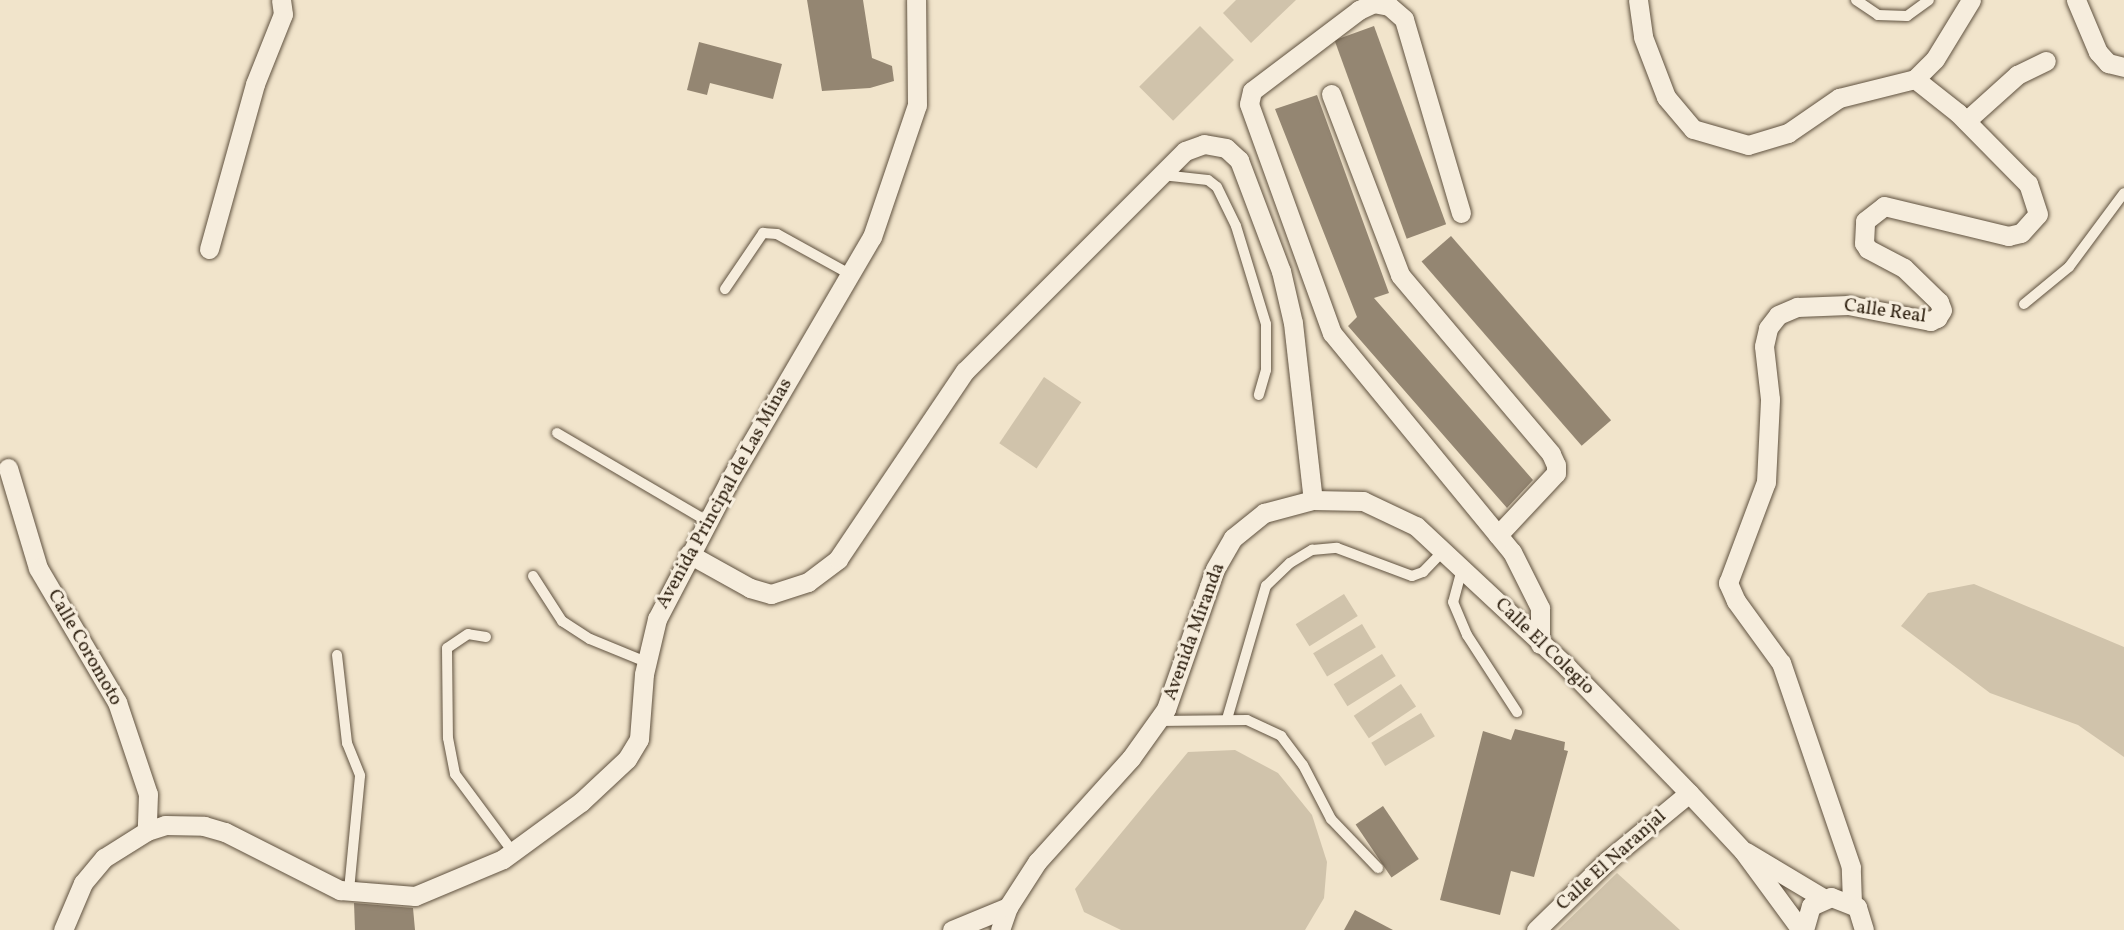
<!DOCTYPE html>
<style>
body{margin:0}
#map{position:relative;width:2124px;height:930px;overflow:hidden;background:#f1e4cb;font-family:Vollkorn,serif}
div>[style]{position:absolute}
.green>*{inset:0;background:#d0c3ab;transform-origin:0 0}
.building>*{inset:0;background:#948672;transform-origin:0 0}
.roads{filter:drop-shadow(0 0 2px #605240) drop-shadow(0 0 2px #605240)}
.service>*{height:10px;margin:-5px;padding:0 5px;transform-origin:5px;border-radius:5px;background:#f6eddd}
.minor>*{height:19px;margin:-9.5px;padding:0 9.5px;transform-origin:9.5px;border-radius:9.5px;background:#f6eddd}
span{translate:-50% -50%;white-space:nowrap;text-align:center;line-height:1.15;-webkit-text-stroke:6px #f6eddd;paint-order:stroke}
.street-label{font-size:19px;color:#2f2111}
</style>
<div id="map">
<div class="green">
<i style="clip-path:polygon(1236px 0,1296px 0,1251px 43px,1223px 13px)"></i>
<i style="left:1200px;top:26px;width:48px;height:86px;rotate:45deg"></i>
<i style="left:1044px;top:377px;width:45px;height:80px;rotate:34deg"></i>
<i style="clip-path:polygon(1974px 584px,2124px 647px,2124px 757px,2078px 725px,1990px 693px,1901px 626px,1928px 593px)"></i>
<i style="left:1344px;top:594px;width:26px;height:57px;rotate:58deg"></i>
<i style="left:1362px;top:624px;width:27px;height:57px;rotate:59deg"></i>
<i style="left:1382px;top:654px;width:26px;height:57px;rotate:58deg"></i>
<i style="left:1401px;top:684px;width:27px;height:57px;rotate:56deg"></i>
<i style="left:1421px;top:713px;width:27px;height:58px;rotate:59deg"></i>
<i style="clip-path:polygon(1235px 750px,1278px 773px,1312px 815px,1327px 862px,1324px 898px,1305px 930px,1121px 930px,1084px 912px,1075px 889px,1188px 752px)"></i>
<i style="clip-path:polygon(1617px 873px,1680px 930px,1558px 930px)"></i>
</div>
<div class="building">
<i style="clip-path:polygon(807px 0,863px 0,872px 58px,892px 66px,894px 81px,870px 88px,822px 91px)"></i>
<i style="left:1374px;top:26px;width:211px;height:42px;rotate:70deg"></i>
<i style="clip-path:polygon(699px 42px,782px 64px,773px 99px,710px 83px,707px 95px,687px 90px)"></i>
<i style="clip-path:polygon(1317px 95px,1389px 293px,1374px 298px,1533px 480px,1507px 508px,1348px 326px,1357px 317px,1275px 109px)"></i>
<i style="left:1451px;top:236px;width:244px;height:39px;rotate:49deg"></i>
<i style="clip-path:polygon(1515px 729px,1565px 742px,1564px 750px,1568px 751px,1534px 877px,1511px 871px,1500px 915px,1440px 900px,1483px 731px,1511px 740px)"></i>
<i style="left:1383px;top:806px;width:64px;height:33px;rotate:56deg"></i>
<i style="clip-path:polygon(354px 903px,413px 908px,415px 930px,355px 930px)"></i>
<i style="clip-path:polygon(1355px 910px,1393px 930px,1344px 930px)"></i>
</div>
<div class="roads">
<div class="service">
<i style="left:1856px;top:0;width:27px;rotate:34deg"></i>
<i style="left:1878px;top:15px;width:29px;rotate:2deg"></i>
<i style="left:1907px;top:16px;width:27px;rotate:-36deg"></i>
<i style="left:1162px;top:175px;width:46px;rotate:6.2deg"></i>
<i style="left:1208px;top:180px;width:11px;rotate:38deg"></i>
<i style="left:1217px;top:187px;width:43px;rotate:64deg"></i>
<i style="left:1236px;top:226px;width:102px;rotate:73deg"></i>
<i style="left:1266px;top:324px;width:46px;rotate:90deg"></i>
<i style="left:1266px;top:370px;width:26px;rotate:106deg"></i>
<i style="left:725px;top:289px;width:68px;rotate:-55.8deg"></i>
<i style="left:763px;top:233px;width:14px;rotate:4deg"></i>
<i style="left:777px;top:234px;width:81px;rotate:28.8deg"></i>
<i style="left:2024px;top:304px;width:58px;rotate:-39.4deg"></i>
<i style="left:2069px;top:267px;width:92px;rotate:-53.4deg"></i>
<i style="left:557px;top:433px;width:174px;rotate:30.4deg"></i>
<i style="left:1462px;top:569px;width:34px;rotate:105deg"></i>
<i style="left:1453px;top:602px;width:36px;rotate:67deg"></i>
<i style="left:1467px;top:635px;width:92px;rotate:57deg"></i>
<i style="left:533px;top:576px;width:54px;rotate:57.2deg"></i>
<i style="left:562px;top:621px;width:33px;rotate:33deg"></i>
<i style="left:590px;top:639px;width:61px;rotate:22.3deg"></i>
<i style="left:486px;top:637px;width:18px;rotate:-171deg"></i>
<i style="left:468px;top:634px;width:25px;rotate:146deg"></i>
<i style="left:447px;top:648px;width:90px;rotate:89.4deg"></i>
<i style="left:448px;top:738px;width:37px;rotate:79deg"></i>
<i style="left:455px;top:774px;width:97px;rotate:53.4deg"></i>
<i style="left:337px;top:655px;width:89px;rotate:83.5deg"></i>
<i style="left:347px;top:743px;width:35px;rotate:68deg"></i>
<i style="left:360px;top:776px;width:116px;rotate:95.5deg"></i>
<i style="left:1227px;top:719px;width:139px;rotate:-73.7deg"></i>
<i style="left:1266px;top:586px;width:33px;rotate:-44deg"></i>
<i style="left:1290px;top:563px;width:26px;rotate:-31deg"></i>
<i style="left:1312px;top:550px;width:25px;rotate:-5deg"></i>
<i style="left:1337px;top:548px;width:80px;rotate:20.5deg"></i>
<i style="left:1412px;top:576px;width:12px;rotate:-20deg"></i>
<i style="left:1423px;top:572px;width:29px;rotate:-46deg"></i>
<i style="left:1158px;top:721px;width:89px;rotate:-0.6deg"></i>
<i style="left:1247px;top:720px;width:38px;rotate:25deg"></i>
<i style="left:1281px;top:736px;width:36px;rotate:53deg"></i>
<i style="left:1303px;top:765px;width:61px;rotate:62.6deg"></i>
<i style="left:1331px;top:819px;width:68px;rotate:46.2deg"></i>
</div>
<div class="minor">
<i style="left:1638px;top:0;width:37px;rotate:82deg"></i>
<i style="left:1643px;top:37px;width:64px;rotate:69deg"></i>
<i style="left:1666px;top:97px;width:42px;rotate:49.8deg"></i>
<i style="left:1693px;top:129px;width:57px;rotate:16.2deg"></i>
<i style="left:1748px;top:145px;width:42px;rotate:-16.7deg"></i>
<i style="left:1788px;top:133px;width:62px;rotate:-34.5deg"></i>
<i style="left:1839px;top:98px;width:78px;rotate:-14deg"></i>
<i style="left:1915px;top:79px;width:28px;rotate:-45deg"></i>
<i style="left:1935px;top:59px;width:69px;rotate:-58.6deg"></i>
<i style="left:2076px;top:0;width:56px;rotate:67.1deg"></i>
<i style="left:2098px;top:52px;width:15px;rotate:48deg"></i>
<i style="left:2108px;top:63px;width:16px;rotate:14deg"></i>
<i style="left:1331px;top:94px;width:194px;rotate:69.1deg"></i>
<i style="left:1400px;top:275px;width:234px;rotate:49.8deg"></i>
<i style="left:1551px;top:454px;width:12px;rotate:66deg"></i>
<i style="left:1556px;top:465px;width:8px;rotate:90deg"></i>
<i style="left:1556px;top:473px;width:85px;rotate:133.1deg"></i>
<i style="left:1966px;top:121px;width:69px;rotate:-42deg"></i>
<i style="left:2017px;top:75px;width:32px;rotate:-26deg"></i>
<i style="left:1461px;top:213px;width:202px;rotate:-106.4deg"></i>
<i style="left:1404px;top:19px;width:20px;rotate:-139deg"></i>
<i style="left:1389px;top:6px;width:15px;rotate:-169deg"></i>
<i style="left:1374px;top:3px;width:17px;rotate:155deg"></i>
<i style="left:1359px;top:10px;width:134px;rotate:142.9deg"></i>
<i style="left:1252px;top:91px;width:13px;rotate:103deg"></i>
<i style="left:1249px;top:104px;width:244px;rotate:70.1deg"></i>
<i style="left:1332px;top:333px;width:283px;rotate:50.6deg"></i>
<i style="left:1512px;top:552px;width:63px;rotate:63.4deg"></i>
<i style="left:1540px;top:608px;width:36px;rotate:90deg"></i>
<i style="left:209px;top:249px;width:171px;rotate:-74.4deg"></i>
<i style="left:255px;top:84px;width:75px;rotate:-68.2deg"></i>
<i style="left:283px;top:14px;width:14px;rotate:-98deg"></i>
<i style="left:8px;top:468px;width:104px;rotate:73.3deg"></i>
<i style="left:38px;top:568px;width:156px;rotate:59.5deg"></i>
<i style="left:117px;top:702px;width:97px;rotate:71.4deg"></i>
<i style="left:148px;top:794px;width:37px;rotate:92deg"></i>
<i style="left:689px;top:554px;width:70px;rotate:29.1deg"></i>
<i style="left:750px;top:588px;width:22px;rotate:16deg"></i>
<i style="left:771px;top:594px;width:39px;rotate:-18deg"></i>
<i style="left:808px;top:582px;width:38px;rotate:-37deg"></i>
<i style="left:838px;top:559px;width:227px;rotate:-56deg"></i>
<i style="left:965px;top:371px;width:311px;rotate:-45deg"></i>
<i style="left:1185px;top:151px;width:20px;rotate:-20deg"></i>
<i style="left:1204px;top:144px;width:22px;rotate:10deg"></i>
<i style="left:1226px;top:148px;width:18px;rotate:43deg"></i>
<i style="left:1239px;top:160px;width:119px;rotate:69.3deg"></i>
<i style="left:1281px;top:271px;width:53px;rotate:77deg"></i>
<i style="left:1293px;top:323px;width:178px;rotate:83.6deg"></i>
<i style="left:1746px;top:852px;width:90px;rotate:30.9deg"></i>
<i style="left:1852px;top:903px;width:36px;rotate:-92deg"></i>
<i style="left:1851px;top:867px;width:216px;rotate:-108.9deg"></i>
<i style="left:1781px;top:663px;width:77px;rotate:-126deg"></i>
<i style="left:1736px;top:601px;width:20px;rotate:-114deg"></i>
<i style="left:1728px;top:583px;width:108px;rotate:-69.4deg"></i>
<i style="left:1766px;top:482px;width:83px;rotate:-87.2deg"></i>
<i style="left:1770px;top:399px;width:53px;rotate:-96.5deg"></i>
<i style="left:1764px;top:346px;width:18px;rotate:-77deg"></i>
<i style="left:1768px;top:328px;width:16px;rotate:-52deg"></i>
<i style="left:1778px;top:315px;width:21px;rotate:-23deg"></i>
<i style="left:1797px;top:307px;width:51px;rotate:-2.2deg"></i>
<i style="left:1848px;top:305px;width:84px;rotate:11deg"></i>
<i style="left:1930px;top:321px;width:8px;rotate:-23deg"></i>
<i style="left:1937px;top:318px;width:9px;rotate:-58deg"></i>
<i style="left:1942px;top:310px;width:9px;rotate:-111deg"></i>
<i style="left:1939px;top:302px;width:49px;rotate:-135.8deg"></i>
<i style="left:1904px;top:268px;width:41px;rotate:-152.2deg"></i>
<i style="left:1868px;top:249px;width:7px;rotate:-124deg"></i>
<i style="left:1864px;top:243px;width:22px;rotate:-87deg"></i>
<i style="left:1865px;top:221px;width:24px;rotate:-38deg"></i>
<i style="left:1884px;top:206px;width:128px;rotate:13.6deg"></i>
<i style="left:2008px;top:236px;width:13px;rotate:-13deg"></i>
<i style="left:2021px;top:233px;width:25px;rotate:-48deg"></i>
<i style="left:2038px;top:214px;width:32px;rotate:-108deg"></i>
<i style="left:2028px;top:184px;width:100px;rotate:-134.6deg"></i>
<i style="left:1958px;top:113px;width:55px;rotate:-141.7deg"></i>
<i style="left:63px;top:930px;width:51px;rotate:-66.9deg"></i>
<i style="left:83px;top:883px;width:33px;rotate:-50deg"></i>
<i style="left:104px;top:858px;width:51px;rotate:-32.1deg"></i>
<i style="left:147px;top:831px;width:19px;rotate:-18deg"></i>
<i style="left:165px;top:825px;width:39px;rotate:1deg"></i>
<i style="left:204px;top:826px;width:22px;rotate:16deg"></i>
<i style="left:225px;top:832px;width:129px;rotate:26.8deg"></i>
<i style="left:340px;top:890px;width:75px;rotate:4.6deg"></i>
<i style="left:415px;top:896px;width:95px;rotate:-22.8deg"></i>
<i style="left:503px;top:859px;width:97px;rotate:-36.2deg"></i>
<i style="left:581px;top:802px;width:63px;rotate:-43.1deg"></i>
<i style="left:627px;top:759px;width:23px;rotate:-59deg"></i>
<i style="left:639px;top:739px;width:65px;rotate:-85.6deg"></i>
<i style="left:644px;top:674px;width:57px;rotate:-76.7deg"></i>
<i style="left:657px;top:619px;width:153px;rotate:-62.4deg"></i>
<i style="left:728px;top:483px;width:285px;rotate:-59.7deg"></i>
<i style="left:872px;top:237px;width:139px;rotate:-71.2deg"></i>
<i style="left:917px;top:105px;width:105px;rotate:-90.5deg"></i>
<i style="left:952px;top:930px;width:61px;rotate:-22.3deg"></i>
<i style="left:1000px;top:930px;width:24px;rotate:-71deg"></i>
<i style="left:1008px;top:907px;width:54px;rotate:-57.2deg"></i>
<i style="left:1037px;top:862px;width:140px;rotate:-47.9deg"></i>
<i style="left:1131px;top:758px;width:60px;rotate:-54.5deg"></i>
<i style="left:1166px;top:709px;width:148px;rotate:-70.7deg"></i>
<i style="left:1215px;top:569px;width:36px;rotate:-60deg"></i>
<i style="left:1233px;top:538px;width:40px;rotate:-39deg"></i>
<i style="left:1264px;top:513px;width:51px;rotate:-14.9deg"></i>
<i style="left:1313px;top:500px;width:50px;rotate:1.1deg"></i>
<i style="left:1363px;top:501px;width:59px;rotate:25.3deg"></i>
<i style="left:1416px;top:526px;width:207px;rotate:43deg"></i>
<i style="left:1567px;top:667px;width:175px;rotate:45.9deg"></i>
<i style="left:1689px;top:793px;width:79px;rotate:47deg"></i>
<i style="left:1743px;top:851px;width:98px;rotate:53.7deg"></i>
<i style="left:1536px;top:930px;width:100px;rotate:-44.2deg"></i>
<i style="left:1608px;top:860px;width:105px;rotate:-39.6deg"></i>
<i style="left:1804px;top:930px;width:25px;rotate:-74deg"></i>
<i style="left:1811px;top:906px;width:22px;rotate:-24deg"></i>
<i style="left:1831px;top:897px;width:28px;rotate:21deg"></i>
<i style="left:1857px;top:907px;width:24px;rotate:73deg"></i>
</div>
</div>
<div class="street-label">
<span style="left:1885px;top:312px;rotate:8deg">Calle Real</span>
<span style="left:725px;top:494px;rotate:-61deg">Avenida Principal de Las Minas</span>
<span style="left:1195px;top:632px;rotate:-70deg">Avenida Miranda</span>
<span style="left:1544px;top:647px;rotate:44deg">Calle El Colegio</span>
<span style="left:84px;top:648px;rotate:60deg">Calle Coromoto</span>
<span style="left:1612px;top:861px;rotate:-42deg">Calle El Naranjal</span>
</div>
</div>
